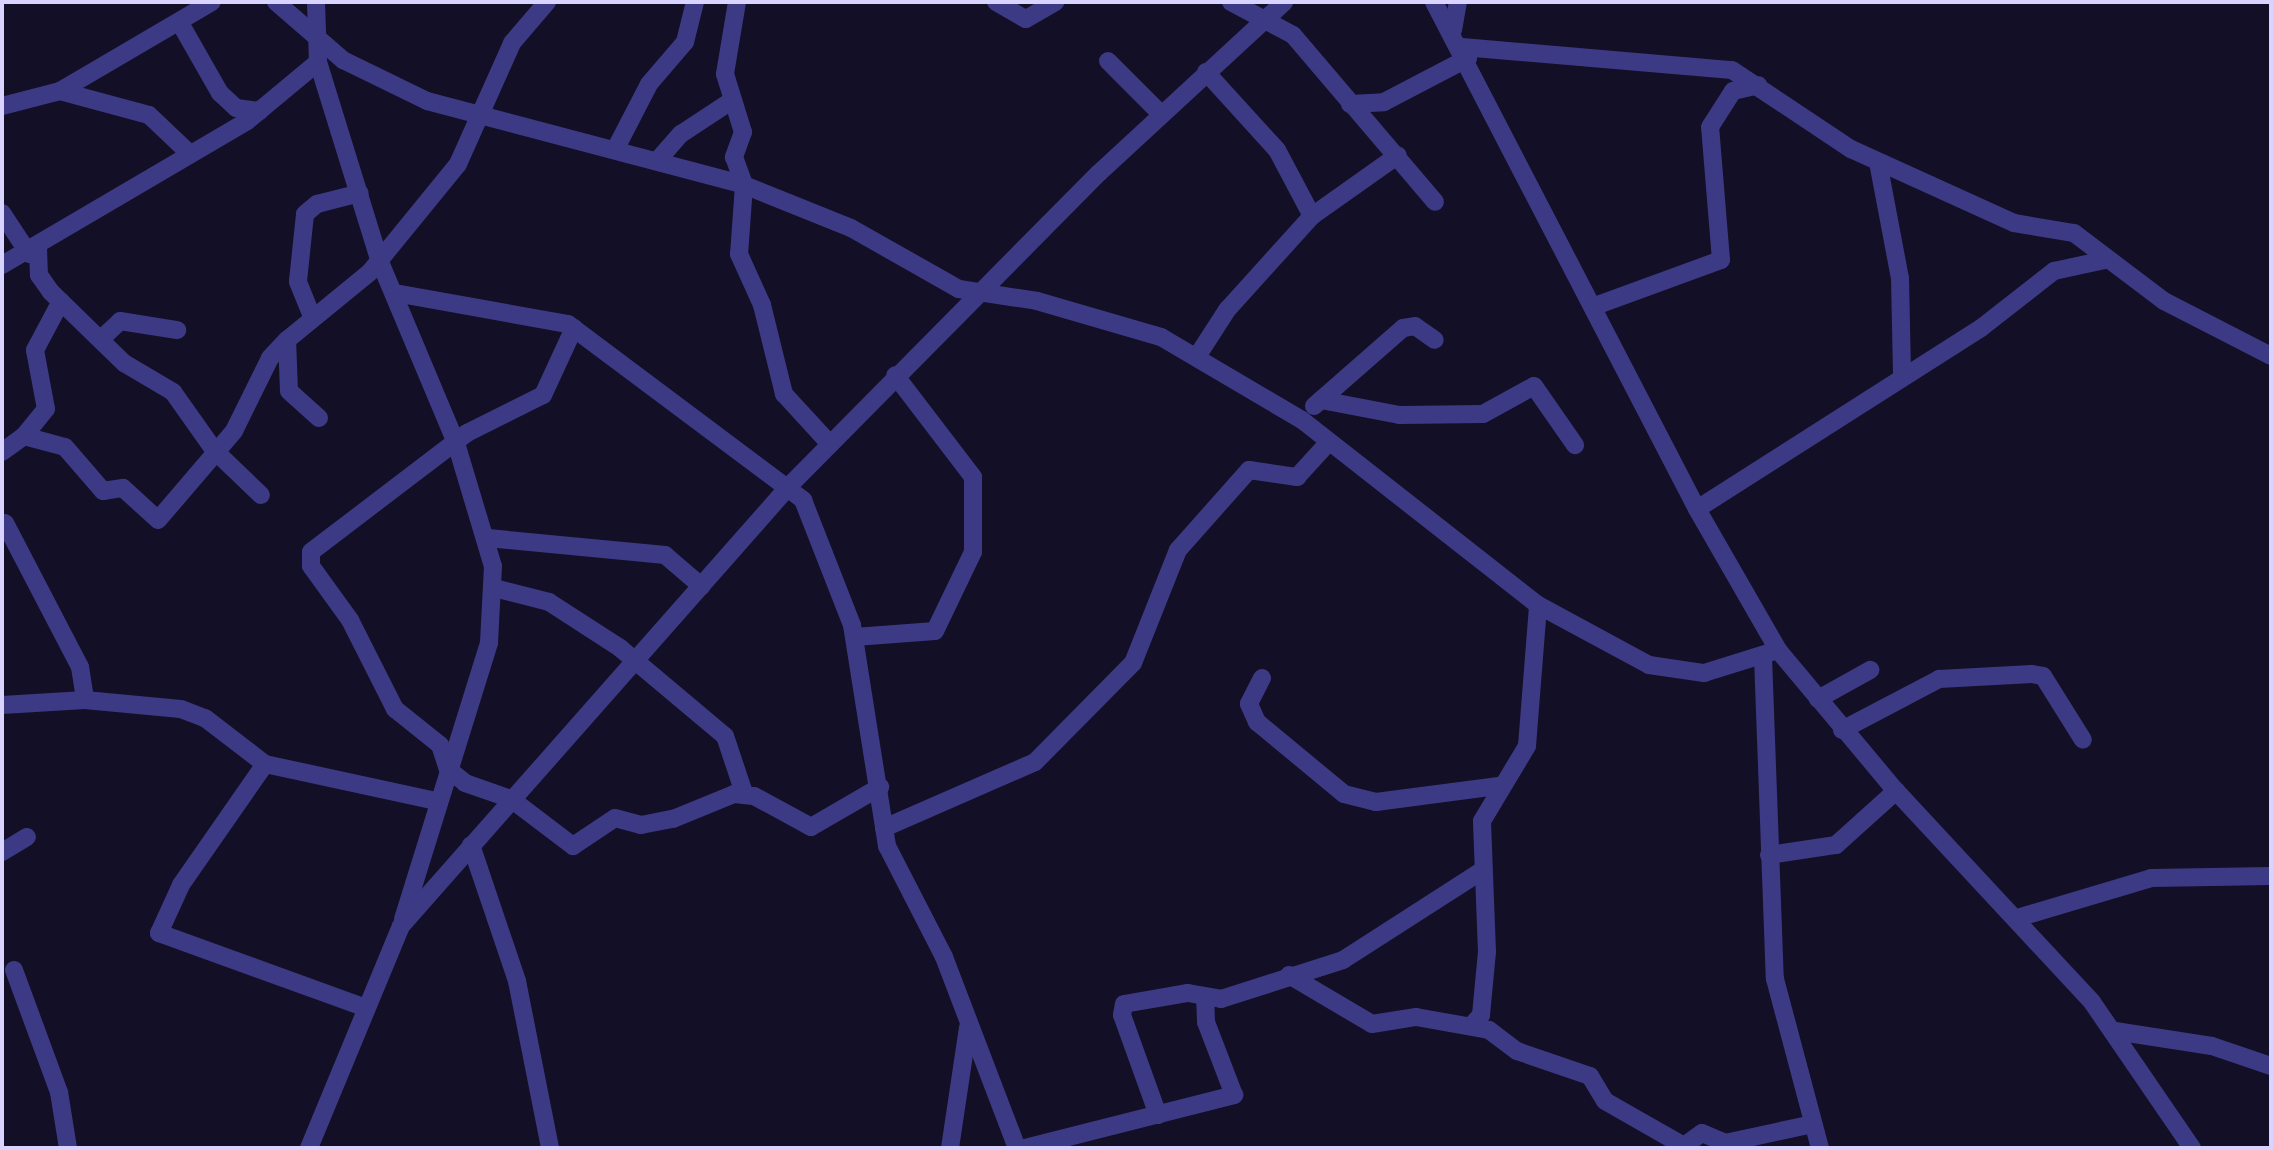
<!DOCTYPE html>
<style>
body{margin:0}
#map{position:relative;width:2273px;height:1150px;overflow:hidden;background:#130f26;font-family:Manrope,sans-serif}
div>[style]{position:absolute}
.minor>*{height:18px;margin:-9px;padding:0 9px;transform-origin:9px;border-radius:9px;background:#3d3a85}
span{translate:-50% -50%;white-space:nowrap;text-align:center;line-height:1.15;-webkit-text-stroke:8px #130f26;paint-order:stroke}
.frame{position:absolute;inset:0;border:4px solid #d9d4ff;pointer-events:none}
</style>
<div id="map">
<div class="minor">
<i style="left:276px;top:2px;width:89px;rotate:40.9deg"></i>
<i style="left:343px;top:60px;width:93px;rotate:26deg"></i>
<i style="left:427px;top:101px;width:328px;rotate:14.8deg"></i>
<i style="left:744px;top:185px;width:115px;rotate:21.9deg"></i>
<i style="left:851px;top:228px;width:124px;rotate:29.5deg"></i>
<i style="left:959px;top:289px;width:79px;rotate:8.7deg"></i>
<i style="left:1037px;top:301px;width:129px;rotate:16.2deg"></i>
<i style="left:1161px;top:337px;width:164px;rotate:30.5deg"></i>
<i style="left:1302px;top:420px;width:300px;rotate:38.1deg"></i>
<i style="left:1538px;top:605px;width:126px;rotate:28.4deg"></i>
<i style="left:1649px;top:665px;width:56px;rotate:8.3deg"></i>
<i style="left:1704px;top:673px;width:77px;rotate:-17.3deg"></i>
<i style="left:316px;top:2px;width:60px;rotate:88.1deg"></i>
<i style="left:318px;top:62px;width:209px;rotate:72.8deg"></i>
<i style="left:380px;top:262px;width:196px;rotate:67.2deg"></i>
<i style="left:456px;top:443px;width:128px;rotate:73.3deg"></i>
<i style="left:493px;top:566px;width:77px;rotate:93deg"></i>
<i style="left:489px;top:643px;width:289px;rotate:107.3deg"></i>
<i style="left:737px;top:2px;width:73px;rotate:99.5deg"></i>
<i style="left:725px;top:74px;width:61px;rotate:72.8deg"></i>
<i style="left:743px;top:132px;width:27px;rotate:110deg"></i>
<i style="left:734px;top:157px;width:30px;rotate:70deg"></i>
<i style="left:744px;top:185px;width:69px;rotate:94.1deg"></i>
<i style="left:739px;top:254px;width:56px;rotate:65.7deg"></i>
<i style="left:762px;top:305px;width:92px;rotate:76.1deg"></i>
<i style="left:784px;top:394px;width:68px;rotate:47.4deg"></i>
<i style="left:996px;top:2px;width:34px;rotate:30deg"></i>
<i style="left:1026px;top:19px;width:34px;rotate:-30deg"></i>
<i style="left:1231px;top:2px;width:70px;rotate:28deg"></i>
<i style="left:1293px;top:35px;width:219px;rotate:49.6deg"></i>
<i style="left:1434px;top:2px;width:571px;rotate:62.58deg"></i>
<i style="left:1697px;top:509px;width:163px;rotate:60.1deg"></i>
<i style="left:1778px;top:650px;width:184px;rotate:50.1deg"></i>
<i style="left:1896px;top:791px;width:288px;rotate:47.1deg"></i>
<i style="left:2092px;top:1002px;width:177px;rotate:55.6deg"></i>
<i style="left:180px;top:23px;width:81px;rotate:60.3deg"></i>
<i style="left:220px;top:93px;width:22px;rotate:43deg"></i>
<i style="left:236px;top:108px;width:24px;rotate:7deg"></i>
<i style="left:1453px;top:30px;width:28px;rotate:-80deg"></i>
<i style="left:1462px;top:47px;width:271px;rotate:4.9deg"></i>
<i style="left:1732px;top:70px;width:143px;rotate:33.6deg"></i>
<i style="left:1851px;top:149px;width:179px;rotate:24.4deg"></i>
<i style="left:2014px;top:223px;width:61px;rotate:9.5deg"></i>
<i style="left:2074px;top:233px;width:113px;rotate:37.1deg"></i>
<i style="left:2164px;top:301px;width:120px;rotate:27.2deg"></i>
<i style="left:1108px;top:61px;width:75px;rotate:45deg"></i>
<i style="left:1206px;top:72px;width:105px;rotate:47.7deg"></i>
<i style="left:1277px;top:150px;width:75px;rotate:62.1deg"></i>
<i style="left:60px;top:91px;width:92px;rotate:15.1deg"></i>
<i style="left:149px;top:115px;width:54px;rotate:43.5deg"></i>
<i style="left:1350px;top:104px;width:34px;rotate:-3deg"></i>
<i style="left:1384px;top:102px;width:95px;rotate:-27.6deg"></i>
<i style="left:2px;top:106px;width:60px;rotate:-14.5deg"></i>
<i style="left:60px;top:91px;width:176px;rotate:-30.4deg"></i>
<i style="left:616px;top:148px;width:72px;rotate:-62.7deg"></i>
<i style="left:649px;top:84px;width:55px;rotate:-49.4deg"></i>
<i style="left:685px;top:42px;width:41px;rotate:-76deg"></i>
<i style="left:658px;top:160px;width:35px;rotate:-49deg"></i>
<i style="left:681px;top:134px;width:60px;rotate:-33.4deg"></i>
<i style="left:1878px;top:162px;width:118px;rotate:79.3deg"></i>
<i style="left:1900px;top:278px;width:95px;rotate:88.8deg"></i>
<i style="left:2px;top:213px;width:49px;rotate:56.6deg"></i>
<i style="left:38px;top:248px;width:27px;rotate:88deg"></i>
<i style="left:39px;top:275px;width:21px;rotate:55deg"></i>
<i style="left:51px;top:292px;width:102px;rotate:44.2deg"></i>
<i style="left:124px;top:363px;width:57px;rotate:30.6deg"></i>
<i style="left:173px;top:392px;width:71px;rotate:54.7deg"></i>
<i style="left:214px;top:450px;width:65px;rotate:43.8deg"></i>
<i style="left:2px;top:265px;width:284px;rotate:-30.4deg"></i>
<i style="left:247px;top:121px;width:92px;rotate:-39.7deg"></i>
<i style="left:395px;top:293px;width:176px;rotate:10.2deg"></i>
<i style="left:568px;top:324px;width:294px;rotate:36.8deg"></i>
<i style="left:803px;top:500px;width:134px;rotate:68.6deg"></i>
<i style="left:852px;top:625px;width:224px;rotate:81deg"></i>
<i style="left:887px;top:846px;width:125px;rotate:62.8deg"></i>
<i style="left:944px;top:957px;width:204px;rotate:69.1deg"></i>
<i style="left:1595px;top:306px;width:134px;rotate:-20.1deg"></i>
<i style="left:1721px;top:260px;width:133px;rotate:-94.7deg"></i>
<i style="left:1710px;top:127px;width:43px;rotate:-57.4deg"></i>
<i style="left:1733px;top:91px;width:26px;rotate:-13deg"></i>
<i style="left:311px;top:314px;width:35px;rotate:-112deg"></i>
<i style="left:298px;top:281px;width:67px;rotate:-84deg"></i>
<i style="left:305px;top:214px;width:16px;rotate:-40deg"></i>
<i style="left:317px;top:204px;width:44px;rotate:-14.3deg"></i>
<i style="left:574px;top:328px;width:74px;rotate:114.8deg"></i>
<i style="left:543px;top:395px;width:85px;rotate:153.4deg"></i>
<i style="left:467px;top:433px;width:196px;rotate:142.7deg"></i>
<i style="left:311px;top:552px;width:14px;rotate:90deg"></i>
<i style="left:311px;top:566px;width:67px;rotate:54.2deg"></i>
<i style="left:350px;top:620px;width:100px;rotate:63.2deg"></i>
<i style="left:395px;top:709px;width:58px;rotate:38.7deg"></i>
<i style="left:440px;top:745px;width:25px;rotate:72deg"></i>
<i style="left:448px;top:769px;width:22px;rotate:39deg"></i>
<i style="left:465px;top:783px;width:49px;rotate:19.2deg"></i>
<i style="left:511px;top:799px;width:78px;rotate:37.2deg"></i>
<i style="left:573px;top:846px;width:50px;rotate:-33.7deg"></i>
<i style="left:615px;top:818px;width:27px;rotate:15deg"></i>
<i style="left:641px;top:825px;width:33px;rotate:-11deg"></i>
<i style="left:673px;top:819px;width:66px;rotate:-22.3deg"></i>
<i style="left:734px;top:794px;width:20px;rotate:6deg"></i>
<i style="left:754px;top:796px;width:65px;rotate:28.5deg"></i>
<i style="left:811px;top:827px;width:80px;rotate:-30.1deg"></i>
<i style="left:101px;top:339px;width:26px;rotate:-43deg"></i>
<i style="left:120px;top:321px;width:58px;rotate:9deg"></i>
<i style="left:1198px;top:355px;width:54px;rotate:-57.2deg"></i>
<i style="left:1227px;top:310px;width:127px;rotate:-47.9deg"></i>
<i style="left:1312px;top:216px;width:105px;rotate:-35.3deg"></i>
<i style="left:1321px;top:400px;width:80px;rotate:10.8deg"></i>
<i style="left:1400px;top:415px;width:83px;rotate:-0.7deg"></i>
<i style="left:1483px;top:414px;width:58px;rotate:-28.8deg"></i>
<i style="left:1534px;top:386px;width:72px;rotate:55.2deg"></i>
<i style="left:1314px;top:406px;width:118px;rotate:-41.2deg"></i>
<i style="left:1403px;top:328px;width:12px;rotate:-9deg"></i>
<i style="left:1415px;top:326px;width:24px;rotate:35deg"></i>
<i style="left:319px;top:418px;width:40px;rotate:-138deg"></i>
<i style="left:289px;top:391px;width:51px;rotate:-92.2deg"></i>
<i style="left:287px;top:340px;width:107px;rotate:-39.3deg"></i>
<i style="left:370px;top:272px;width:139px;rotate:-50.8deg"></i>
<i style="left:458px;top:164px;width:133px;rotate:-65.9deg"></i>
<i style="left:512px;top:43px;width:54px;rotate:-49.5deg"></i>
<i style="left:24px;top:436px;width:35px;rotate:-51deg"></i>
<i style="left:46px;top:409px;width:60px;rotate:-100.6deg"></i>
<i style="left:35px;top:350px;width:55px;rotate:-62deg"></i>
<i style="left:2px;top:452px;width:27px;rotate:-36deg"></i>
<i style="left:24px;top:436px;width:42px;rotate:15deg"></i>
<i style="left:65px;top:447px;width:58px;rotate:49.2deg"></i>
<i style="left:103px;top:491px;width:20px;rotate:-9deg"></i>
<i style="left:123px;top:488px;width:47px;rotate:42.4deg"></i>
<i style="left:158px;top:520px;width:117px;rotate:-49.5deg"></i>
<i style="left:234px;top:431px;width:81px;rotate:-63.7deg"></i>
<i style="left:270px;top:358px;width:25px;rotate:-47deg"></i>
<i style="left:1697px;top:509px;width:337px;rotate:-32.5deg"></i>
<i style="left:1981px;top:328px;width:93px;rotate:-38deg"></i>
<i style="left:2054px;top:271px;width:52px;rotate:-12.2deg"></i>
<i style="left:5px;top:523px;width:162px;rotate:62.5deg"></i>
<i style="left:80px;top:667px;width:33px;rotate:81deg"></i>
<i style="left:488px;top:538px;width:178px;rotate:5.5deg"></i>
<i style="left:665px;top:555px;width:48px;rotate:40.7deg"></i>
<i style="left:494px;top:588px;width:57px;rotate:14.3deg"></i>
<i style="left:549px;top:602px;width:85px;rotate:32.9deg"></i>
<i style="left:620px;top:648px;width:137px;rotate:40deg"></i>
<i style="left:725px;top:736px;width:60px;rotate:71.6deg"></i>
<i style="left:855px;top:637px;width:80px;rotate:-4.3deg"></i>
<i style="left:935px;top:631px;width:88px;rotate:-64.3deg"></i>
<i style="left:973px;top:552px;width:75px;rotate:-90deg"></i>
<i style="left:973px;top:477px;width:128px;rotate:-127.4deg"></i>
<i style="left:1763px;top:657px;width:322px;rotate:87.9deg"></i>
<i style="left:1775px;top:979px;width:175px;rotate:75.1deg"></i>
<i style="left:1262px;top:678px;width:29px;rotate:117deg"></i>
<i style="left:1249px;top:704px;width:20px;rotate:66deg"></i>
<i style="left:1257px;top:722px;width:113px;rotate:39.6deg"></i>
<i style="left:1344px;top:794px;width:33px;rotate:14deg"></i>
<i style="left:1376px;top:802px;width:122px;rotate:-7.5deg"></i>
<i style="left:1818px;top:699px;width:60px;rotate:-29.1deg"></i>
<i style="left:2px;top:705px;width:83px;rotate:-3.4deg"></i>
<i style="left:85px;top:700px;width:96px;rotate:5.4deg"></i>
<i style="left:181px;top:709px;width:26px;rotate:21deg"></i>
<i style="left:205px;top:718px;width:76px;rotate:37.5deg"></i>
<i style="left:265px;top:764px;width:175px;rotate:12.2deg"></i>
<i style="left:1842px;top:730px;width:110px;rotate:-27.7deg"></i>
<i style="left:1939px;top:679px;width:93px;rotate:-3.1deg"></i>
<i style="left:2032px;top:674px;width:11px;rotate:10deg"></i>
<i style="left:2043px;top:676px;width:75px;rotate:58deg"></i>
<i style="left:265px;top:764px;width:147px;rotate:124.8deg"></i>
<i style="left:181px;top:885px;width:53px;rotate:114.6deg"></i>
<i style="left:159px;top:933px;width:217px;rotate:19.9deg"></i>
<i style="left:884px;top:828px;width:165px;rotate:-23.6deg"></i>
<i style="left:1035px;top:762px;width:139px;rotate:-45.3deg"></i>
<i style="left:1133px;top:663px;width:122px;rotate:-68.3deg"></i>
<i style="left:1178px;top:550px;width:107px;rotate:-48.4deg"></i>
<i style="left:1249px;top:470px;width:49px;rotate:8.3deg"></i>
<i style="left:1297px;top:477px;width:47px;rotate:-47.6deg"></i>
<i style="left:471px;top:845px;width:144px;rotate:71.3deg"></i>
<i style="left:517px;top:981px;width:170px;rotate:78.8deg"></i>
<i style="left:2px;top:852px;width:29px;rotate:-31deg"></i>
<i style="left:1769px;top:855px;width:68px;rotate:-8.5deg"></i>
<i style="left:1836px;top:845px;width:81px;rotate:-42deg"></i>
<i style="left:2017px;top:918px;width:140px;rotate:-16.6deg"></i>
<i style="left:2151px;top:878px;width:120px;rotate:-1deg"></i>
<i style="left:14px;top:970px;width:130px;rotate:69.8deg"></i>
<i style="left:59px;top:1092px;width:57px;rotate:80.9deg"></i>
<i style="left:1289px;top:975px;width:96px;rotate:30.6deg"></i>
<i style="left:1372px;top:1024px;width:45px;rotate:-9deg"></i>
<i style="left:1416px;top:1017px;width:74px;rotate:10.1deg"></i>
<i style="left:1489px;top:1030px;width:35px;rotate:37deg"></i>
<i style="left:1517px;top:1051px;width:77px;rotate:18.9deg"></i>
<i style="left:1590px;top:1076px;width:29px;rotate:59deg"></i>
<i style="left:1605px;top:1101px;width:91px;rotate:29.7deg"></i>
<i style="left:1684px;top:1146px;width:22px;rotate:-36deg"></i>
<i style="left:1702px;top:1133px;width:25px;rotate:23deg"></i>
<i style="left:1725px;top:1143px;width:90px;rotate:-12.2deg"></i>
<i style="left:1473px;top:1024px;width:12px;rotate:-48deg"></i>
<i style="left:1481px;top:1015px;width:63px;rotate:-84.6deg"></i>
<i style="left:1487px;top:952px;width:131px;rotate:-92.2deg"></i>
<i style="left:1482px;top:821px;width:87px;rotate:-59deg"></i>
<i style="left:1527px;top:746px;width:141px;rotate:-85.5deg"></i>
<i style="left:2115px;top:1031px;width:98px;rotate:8.8deg"></i>
<i style="left:2212px;top:1046px;width:62px;rotate:18.7deg"></i>
<i style="left:1158px;top:1115px;width:106px;rotate:-109.8deg"></i>
<i style="left:1122px;top:1015px;width:11px;rotate:-80deg"></i>
<i style="left:1124px;top:1004px;width:65px;rotate:-9.8deg"></i>
<i style="left:1188px;top:993px;width:34px;rotate:10deg"></i>
<i style="left:1221px;top:999px;width:128px;rotate:-17.7deg"></i>
<i style="left:1343px;top:960px;width:163px;rotate:-32.7deg"></i>
<i style="left:309px;top:1148px;width:240px;rotate:-67.5deg"></i>
<i style="left:401px;top:926px;width:588px;rotate:-48.58deg"></i>
<i style="left:790px;top:485px;width:439px;rotate:-45.3deg"></i>
<i style="left:1099px;top:173px;width:252px;rotate:-42.7deg"></i>
<i style="left:950px;top:1148px;width:121px;rotate:-81.5deg"></i>
<i style="left:1025px;top:1148px;width:216px;rotate:-14.2deg"></i>
<i style="left:1234px;top:1095px;width:78px;rotate:-111deg"></i>
<i style="left:1206px;top:1022px;width:24px;rotate:-92deg"></i>
</div>
<div class="frame"></div>
</div>
